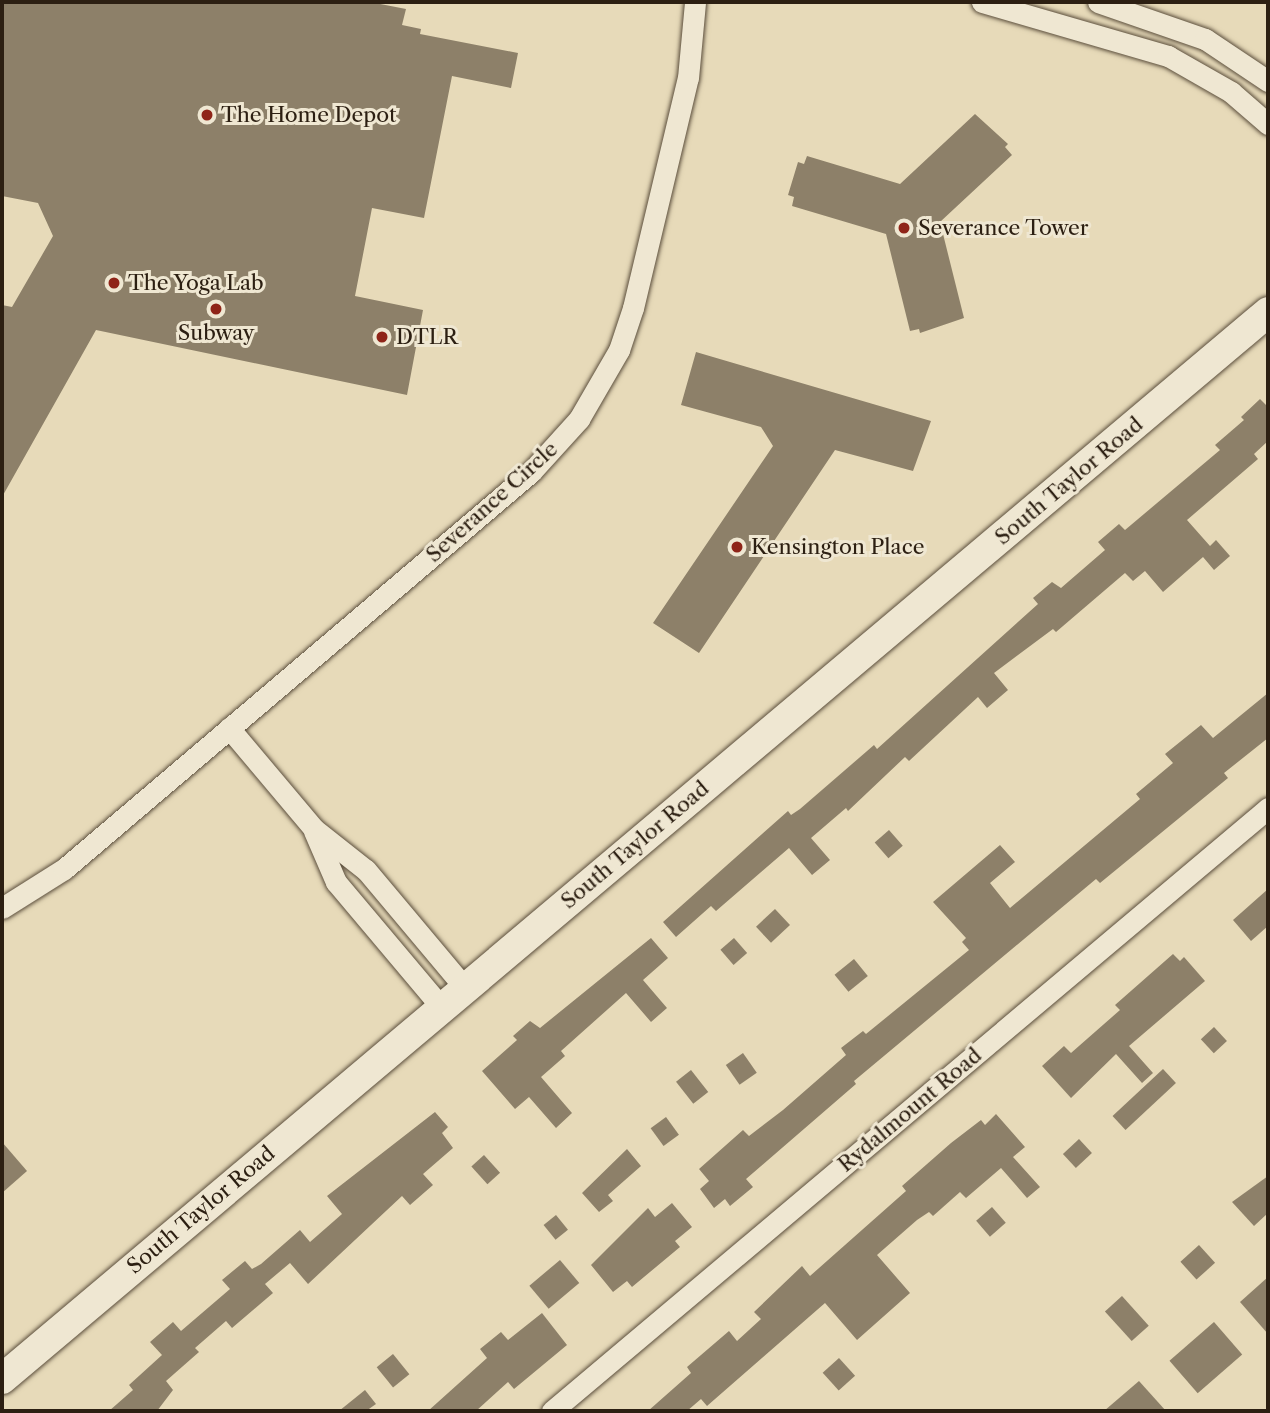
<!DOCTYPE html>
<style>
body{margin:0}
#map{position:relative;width:1270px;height:1413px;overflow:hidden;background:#e7dab9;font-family:"Libre Caslon Text",serif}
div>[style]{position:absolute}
.building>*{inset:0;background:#8d8069;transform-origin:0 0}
.roads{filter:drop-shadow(0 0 2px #5b4e3c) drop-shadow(0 0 2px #5b4e3c)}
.street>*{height:21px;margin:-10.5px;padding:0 10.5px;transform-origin:10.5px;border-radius:10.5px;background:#efe7d2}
.secondary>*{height:30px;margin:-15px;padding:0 15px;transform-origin:15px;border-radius:15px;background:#efe7d2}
.dots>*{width:19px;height:19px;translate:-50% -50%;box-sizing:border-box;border:4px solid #efe7d2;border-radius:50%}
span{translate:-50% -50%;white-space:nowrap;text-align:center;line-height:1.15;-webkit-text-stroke:6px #efe7d2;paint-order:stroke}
.poi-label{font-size:21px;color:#2c1f12}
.left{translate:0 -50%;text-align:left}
.street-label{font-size:21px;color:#2c1f12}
.frame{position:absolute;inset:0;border:4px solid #2c1f12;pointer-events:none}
</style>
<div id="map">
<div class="building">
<i style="clip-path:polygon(2px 2px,370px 2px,406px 9px,402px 25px,421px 29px,420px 34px,518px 53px,511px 88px,452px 76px,424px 218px,372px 208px,355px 296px,423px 310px,407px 395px,96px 330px,2px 497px,2px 305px,12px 307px,53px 236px,38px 203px,2px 196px)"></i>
<i style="clip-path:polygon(975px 114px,1008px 144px,1005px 147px,1012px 155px,940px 222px,964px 318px,920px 333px,919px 329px,910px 331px,886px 234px,792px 206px,794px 197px,788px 195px,798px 162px,804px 164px,807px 156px,900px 184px)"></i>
<i style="clip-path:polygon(696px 352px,931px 421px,913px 471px,835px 450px,699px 653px,653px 623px,773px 446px,761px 427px,681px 405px)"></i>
<i style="clip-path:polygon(1260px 399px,1268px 407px,1268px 441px,1254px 454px,1258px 459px,1187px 520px,1210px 546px,1216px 540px,1230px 556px,1214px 570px,1203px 557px,1163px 592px,1145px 571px,1133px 581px,1125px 573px,1056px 632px,1053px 629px,994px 673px,1008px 690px,987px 708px,978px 697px,909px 761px,905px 757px,848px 811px,846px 808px,811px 838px,830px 860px,812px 875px,789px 848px,716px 911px,711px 906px,676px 937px,663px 922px,788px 811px,791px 815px,800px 809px,874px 745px,877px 749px,1038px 604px,1033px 598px,1052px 582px,1061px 588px,1105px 550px,1098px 542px,1119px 524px,1125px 530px,1220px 450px,1215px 445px,1244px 420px,1241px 417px)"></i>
<i style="clip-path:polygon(1268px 693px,1268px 738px,1224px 773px,1228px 778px,1100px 883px,1096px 879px,854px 1081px,856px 1084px,746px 1179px,753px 1187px,730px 1206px,725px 1199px,714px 1208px,700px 1189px,709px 1181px,699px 1169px,743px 1130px,749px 1136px,783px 1110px,846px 1055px,841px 1048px,863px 1031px,866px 1034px,969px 950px,962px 942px,966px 938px,933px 902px,1000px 845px,1015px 862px,990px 883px,1010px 908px,1140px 799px,1136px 794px,1173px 763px,1165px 754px,1201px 725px,1213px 738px)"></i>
<i style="left:889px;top:830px;width:21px;height:19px;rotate:49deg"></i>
<i style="clip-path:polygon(1268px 889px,1268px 926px,1251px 941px,1233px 920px)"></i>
<i style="left:775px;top:909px;width:22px;height:26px;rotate:47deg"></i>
<i style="clip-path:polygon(651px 938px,668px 958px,643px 980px,667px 1008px,651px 1022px,626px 993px,561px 1051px,565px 1056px,541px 1077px,572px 1113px,556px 1128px,529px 1097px,515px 1109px,482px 1071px,517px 1040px,513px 1036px,530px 1021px,540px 1028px)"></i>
<i style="left:734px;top:938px;width:20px;height:18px;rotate:49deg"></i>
<i style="clip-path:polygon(1173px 954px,1180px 961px,1184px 957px,1205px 981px,1129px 1046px,1153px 1073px,1142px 1083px,1116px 1054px,1071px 1098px,1042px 1066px,1064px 1046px,1071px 1053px,1120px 1010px,1115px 1005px)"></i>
<i style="left:854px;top:959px;width:22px;height:25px;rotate:51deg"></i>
<i style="left:1214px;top:1027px;width:19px;height:18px;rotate:47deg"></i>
<i style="left:743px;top:1053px;width:24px;height:21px;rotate:55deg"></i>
<i style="left:1163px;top:1069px;width:19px;height:69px;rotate:47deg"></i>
<i style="left:691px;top:1070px;width:28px;height:19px;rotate:52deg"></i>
<i style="clip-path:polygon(435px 1112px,448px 1127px,442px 1133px,453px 1148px,423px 1174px,433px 1185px,410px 1205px,402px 1196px,308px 1284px,290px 1263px,265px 1284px,273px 1293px,232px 1328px,226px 1321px,195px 1348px,199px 1352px,166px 1381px,173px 1390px,157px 1411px,109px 1411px,133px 1390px,129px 1385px,162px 1355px,150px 1342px,173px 1322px,181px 1331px,230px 1289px,222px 1280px,245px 1261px,252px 1269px,261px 1264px,300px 1230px,310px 1242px,342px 1214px,327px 1196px)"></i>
<i style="clip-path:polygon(996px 1114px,1025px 1147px,1013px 1157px,1040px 1187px,1027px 1198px,1001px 1168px,966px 1198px,960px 1192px,933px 1216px,929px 1212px,917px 1220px,877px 1255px,910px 1293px,857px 1340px,825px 1303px,707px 1406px,701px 1399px,687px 1411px,648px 1411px,691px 1373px,687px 1367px,729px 1331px,737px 1341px,761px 1319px,754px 1312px,802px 1266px,810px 1276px,906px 1191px,902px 1186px,951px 1143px,981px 1120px,985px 1125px)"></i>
<i style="left:666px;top:1117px;width:22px;height:19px;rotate:54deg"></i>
<i style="left:1079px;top:1139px;width:19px;height:22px;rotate:47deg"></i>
<i style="clip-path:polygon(2px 1142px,27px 1171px,2px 1193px)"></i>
<i style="clip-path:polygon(627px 1149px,641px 1166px,608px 1195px,613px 1201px,599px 1212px,582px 1193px)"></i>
<i style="left:484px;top:1155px;width:24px;height:17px;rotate:48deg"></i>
<i style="clip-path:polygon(1268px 1176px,1268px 1213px,1254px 1226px,1232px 1202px)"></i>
<i style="clip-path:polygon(672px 1203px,692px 1227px,675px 1241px,680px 1247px,632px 1287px,627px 1281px,613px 1292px,591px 1265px,648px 1208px,655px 1217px)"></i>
<i style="left:992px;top:1207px;width:21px;height:21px;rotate:49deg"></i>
<i style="left:556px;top:1215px;width:19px;height:16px;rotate:51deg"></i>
<i style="left:1199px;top:1245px;width:24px;height:25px;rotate:48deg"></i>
<i style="left:560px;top:1260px;width:30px;height:40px;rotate:50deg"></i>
<i style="clip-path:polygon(1268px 1277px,1268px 1334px,1240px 1302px)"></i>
<i style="left:1122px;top:1296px;width:40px;height:23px;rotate:48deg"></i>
<i style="clip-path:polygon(542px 1313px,567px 1345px,514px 1389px,508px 1382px,476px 1411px,428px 1411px,487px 1358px,480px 1349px,501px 1332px,508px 1340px)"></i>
<i style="left:1214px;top:1322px;width:43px;height:59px;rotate:49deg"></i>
<i style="left:393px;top:1354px;width:26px;height:21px;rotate:51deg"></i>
<i style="left:839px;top:1358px;width:24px;height:22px;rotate:48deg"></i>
<i style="clip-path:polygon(1139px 1381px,1166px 1411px,1104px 1411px)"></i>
<i style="clip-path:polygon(365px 1390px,376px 1404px,366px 1411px,339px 1411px)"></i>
</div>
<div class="roads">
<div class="street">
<i style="left:982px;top:2px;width:194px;rotate:16.2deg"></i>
<i style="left:1168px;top:56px;width:73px;rotate:29.7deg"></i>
<i style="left:1231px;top:92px;width:49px;rotate:40.9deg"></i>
<i style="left:1098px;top:2px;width:113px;rotate:19.1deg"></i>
<i style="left:1205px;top:39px;width:76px;rotate:33.7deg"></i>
<i style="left:229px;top:728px;width:132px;rotate:49.9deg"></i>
<i style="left:314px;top:829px;width:66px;rotate:38.3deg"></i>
<i style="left:366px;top:870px;width:154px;rotate:50deg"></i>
<i style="left:314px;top:831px;width:56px;rotate:66.7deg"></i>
<i style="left:336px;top:882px;width:165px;rotate:49.9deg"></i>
<i style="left:2px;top:908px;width:73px;rotate:-32.2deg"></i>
<i style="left:64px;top:869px;width:613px;rotate:-40.37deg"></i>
<i style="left:531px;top:472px;width:72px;rotate:-47.8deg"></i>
<i style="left:579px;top:419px;width:80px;rotate:-59.9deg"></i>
<i style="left:619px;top:350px;width:44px;rotate:-71.6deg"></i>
<i style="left:633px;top:308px;width:236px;rotate:-76.6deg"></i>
<i style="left:688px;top:78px;width:76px;rotate:-84.7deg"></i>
<i style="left:552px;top:1411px;width:936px;rotate:-40.1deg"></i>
</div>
<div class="secondary">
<i style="left:2px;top:1379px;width:1656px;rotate:-40.12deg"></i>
</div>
</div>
<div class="dots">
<i style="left:207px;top:115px;background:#8f2418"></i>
<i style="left:904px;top:228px;background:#8f2418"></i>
<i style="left:114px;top:283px;background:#8f2418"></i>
<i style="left:216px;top:309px;background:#8f2418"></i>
<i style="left:382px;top:337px;background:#8f2418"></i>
<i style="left:737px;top:547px;background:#8f2418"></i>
</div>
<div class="poi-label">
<span class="left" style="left:221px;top:115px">The Home Depot</span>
<span class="left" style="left:918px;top:228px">Severance Tower</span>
<span class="left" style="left:128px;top:283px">The Yoga Lab</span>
<span style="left:216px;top:333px">Subway</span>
<span class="left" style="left:396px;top:337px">DTLR</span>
<span class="left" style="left:751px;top:547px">Kensington Place</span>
</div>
<div class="street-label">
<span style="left:1069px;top:481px;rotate:-40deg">South Taylor Road</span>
<span style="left:492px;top:502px;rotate:-42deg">Severance Circle</span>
<span style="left:635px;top:845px;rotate:-40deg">South Taylor Road</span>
<span style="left:910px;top:1110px;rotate:-40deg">Rydalmount Road</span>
<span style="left:201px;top:1210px;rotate:-40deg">South Taylor Road</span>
</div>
<div class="frame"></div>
</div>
